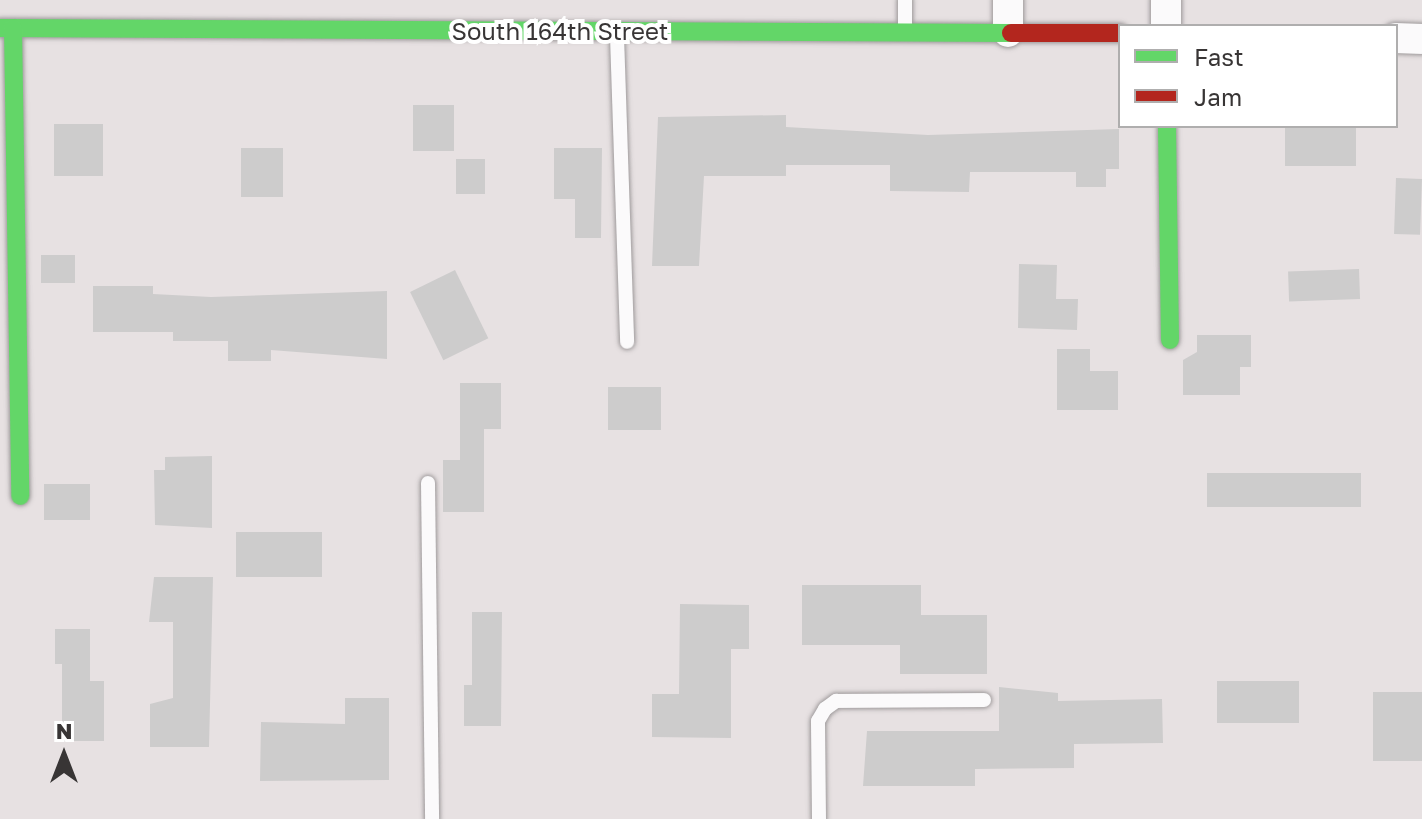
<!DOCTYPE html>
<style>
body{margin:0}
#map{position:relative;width:1422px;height:819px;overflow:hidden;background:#e7e1e2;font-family:"Golos Text",sans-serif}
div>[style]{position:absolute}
.building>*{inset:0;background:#cdcccc;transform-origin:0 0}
.roads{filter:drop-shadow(0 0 2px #9f9b9c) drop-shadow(0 0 2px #9f9b9c)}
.lane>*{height:14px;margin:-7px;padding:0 7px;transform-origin:7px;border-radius:7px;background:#fbfafb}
.street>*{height:30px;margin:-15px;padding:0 15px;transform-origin:15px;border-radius:15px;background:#fbfafb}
.fast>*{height:18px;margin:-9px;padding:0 9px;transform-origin:9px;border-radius:9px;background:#63d668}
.jam>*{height:18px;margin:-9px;padding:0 9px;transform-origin:9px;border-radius:9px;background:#b3261e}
span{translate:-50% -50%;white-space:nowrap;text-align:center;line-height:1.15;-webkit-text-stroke:8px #fff;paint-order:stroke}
.street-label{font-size:24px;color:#383535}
.legend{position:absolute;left:1118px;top:24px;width:280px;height:104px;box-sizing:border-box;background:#fff;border:2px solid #afaeae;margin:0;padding:10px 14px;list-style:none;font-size:24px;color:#383535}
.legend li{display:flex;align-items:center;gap:16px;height:40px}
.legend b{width:40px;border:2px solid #afaeae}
.north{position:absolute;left:24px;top:715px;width:80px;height:80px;-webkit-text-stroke:6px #fff;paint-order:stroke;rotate:0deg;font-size:22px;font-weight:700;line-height:32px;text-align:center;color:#383535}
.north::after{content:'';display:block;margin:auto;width:28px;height:36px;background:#383535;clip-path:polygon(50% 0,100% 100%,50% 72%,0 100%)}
</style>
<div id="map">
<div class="building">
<i style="left:413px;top:105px;width:41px;height:46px"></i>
<i style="clip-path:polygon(786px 115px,786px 127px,928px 135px,1119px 129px,1119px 169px,1106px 169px,1106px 187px,1076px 187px,1076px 172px,970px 172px,969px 192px,890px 191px,890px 165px,786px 165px,786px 176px,704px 176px,699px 266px,652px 266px,658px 117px)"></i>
<i style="left:54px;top:124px;width:49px;height:52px"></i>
<i style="left:1285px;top:126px;width:71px;height:40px"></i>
<i style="left:241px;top:148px;width:42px;height:49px"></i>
<i style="clip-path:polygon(554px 148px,602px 148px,601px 238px,575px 238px,575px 199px,554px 199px)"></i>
<i style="left:456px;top:159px;width:29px;height:35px"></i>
<i style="left:1396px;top:178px;width:26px;height:56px;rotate:2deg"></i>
<i style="left:41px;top:255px;width:34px;height:28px"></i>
<i style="clip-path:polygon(1019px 264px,1057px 265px,1056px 299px,1078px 299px,1077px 330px,1018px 328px)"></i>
<i style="left:1359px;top:269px;width:30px;height:71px;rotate:88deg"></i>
<i style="left:455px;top:270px;width:76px;height:50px;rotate:64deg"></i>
<i style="clip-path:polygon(93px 286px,153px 286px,153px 294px,211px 297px,387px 291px,387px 359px,271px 350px,271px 361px,228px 361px,228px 341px,173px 341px,173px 332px,93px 332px)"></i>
<i style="clip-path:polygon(1197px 335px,1251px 335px,1251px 367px,1240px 367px,1240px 395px,1183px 395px,1183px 360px,1197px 352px)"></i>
<i style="clip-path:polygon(1057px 349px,1090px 349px,1090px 371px,1118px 371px,1118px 410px,1057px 410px)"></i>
<i style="clip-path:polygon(460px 383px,501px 383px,501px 429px,484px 429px,484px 512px,443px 512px,443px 460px,460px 460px)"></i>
<i style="left:608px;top:387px;width:53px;height:43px"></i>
<i style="clip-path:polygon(212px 456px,212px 528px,155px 525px,154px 470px,165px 470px,165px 457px)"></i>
<i style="left:1207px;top:473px;width:154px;height:34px"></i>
<i style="left:44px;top:484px;width:46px;height:36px"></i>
<i style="left:236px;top:532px;width:86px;height:45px"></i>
<i style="clip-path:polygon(154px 577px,213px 577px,209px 747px,150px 747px,150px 704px,173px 698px,173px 622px,149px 622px)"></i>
<i style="clip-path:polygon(802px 585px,921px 585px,921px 615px,987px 615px,987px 674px,900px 674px,900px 645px,802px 645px)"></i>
<i style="clip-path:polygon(680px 604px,749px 605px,749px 649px,731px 649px,731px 738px,652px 737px,652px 694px,679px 694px)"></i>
<i style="clip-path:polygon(472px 612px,502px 612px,501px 726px,464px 726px,464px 685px,472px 685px)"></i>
<i style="clip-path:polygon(55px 629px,90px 629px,90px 681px,104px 681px,104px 741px,62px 741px,62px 664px,55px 664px)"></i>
<i style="left:1217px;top:681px;width:82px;height:42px"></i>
<i style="clip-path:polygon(999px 687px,1058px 693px,1058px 701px,1162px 699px,1163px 743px,1074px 744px,1074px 768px,975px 769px,975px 786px,863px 786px,867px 731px,999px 731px)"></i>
<i style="left:1373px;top:692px;width:49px;height:69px"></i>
<i style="clip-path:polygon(345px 698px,389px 698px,389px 780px,260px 781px,261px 722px,345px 724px)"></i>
</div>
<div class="roads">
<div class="lane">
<i style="left:905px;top:28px;width:28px;rotate:-90deg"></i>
<i style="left:617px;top:36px;width:306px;rotate:88.1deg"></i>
<i style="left:428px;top:483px;width:336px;rotate:89.3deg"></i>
<i style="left:819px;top:819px;width:98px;rotate:-90.6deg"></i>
<i style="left:818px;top:721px;width:14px;rotate:-60deg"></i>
<i style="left:825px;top:709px;width:14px;rotate:-36deg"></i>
<i style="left:836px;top:701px;width:148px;rotate:-0.4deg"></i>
</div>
<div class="street">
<i style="left:1008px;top:0;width:32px;rotate:90deg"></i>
<i style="left:1166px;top:0;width:26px;rotate:90deg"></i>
<i style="left:1396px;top:38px;width:26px;rotate:2deg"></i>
</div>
<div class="fast">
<i style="left:0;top:28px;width:1011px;rotate:0.28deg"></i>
<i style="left:13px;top:28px;width:468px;rotate:89.1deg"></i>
<i style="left:1167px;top:126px;width:214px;rotate:89.2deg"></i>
</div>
<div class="jam">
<i style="left:1011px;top:33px;width:109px"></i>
</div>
</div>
<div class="street-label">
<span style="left:560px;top:31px">South 164th Street</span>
</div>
<ul class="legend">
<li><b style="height:10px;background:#63d668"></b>Fast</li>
<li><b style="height:10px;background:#b3261e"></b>Jam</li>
</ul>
<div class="north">N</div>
</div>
